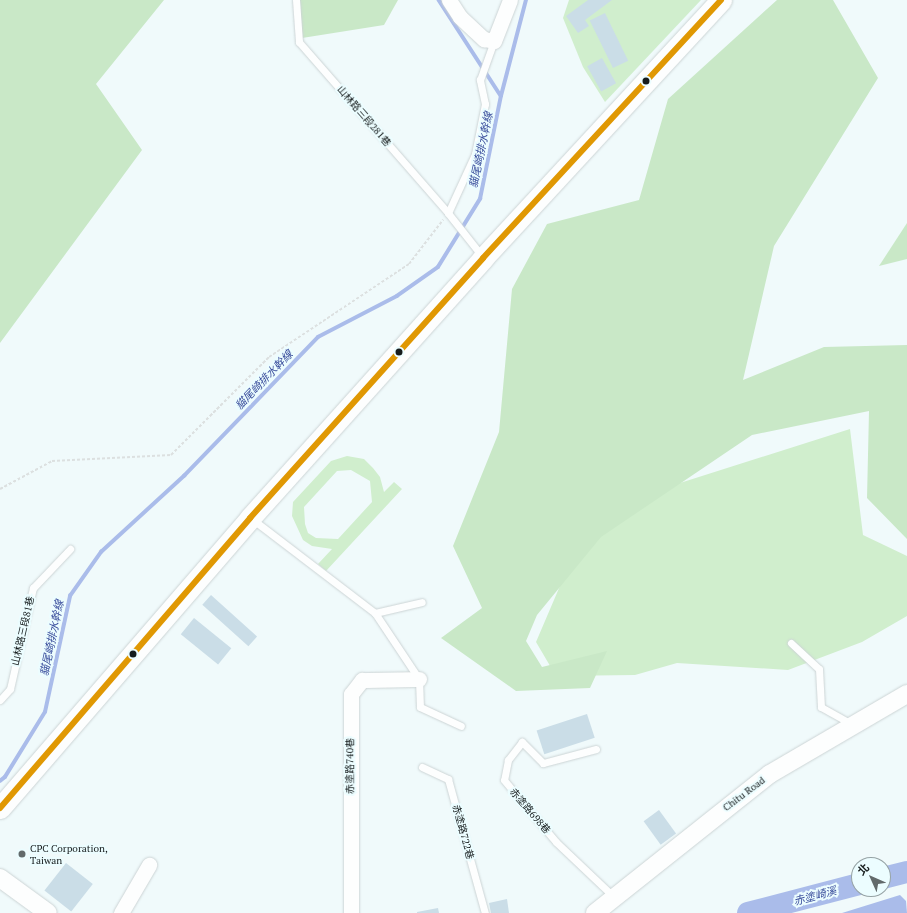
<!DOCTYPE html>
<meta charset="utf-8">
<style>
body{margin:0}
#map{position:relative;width:907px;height:913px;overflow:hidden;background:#f0fafb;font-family:"PT Serif","Noto Sans TC",serif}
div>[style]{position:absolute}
.green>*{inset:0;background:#d0eecd}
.forest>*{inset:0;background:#c9e8c7}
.water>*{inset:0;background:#aabcea}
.stream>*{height:3.5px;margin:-1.75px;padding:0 1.75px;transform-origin:1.75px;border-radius:1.75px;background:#aabcea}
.river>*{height:22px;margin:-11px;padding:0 11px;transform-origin:11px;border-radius:11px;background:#aabcea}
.building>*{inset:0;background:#cadde7;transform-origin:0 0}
.path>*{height:2px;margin-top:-1px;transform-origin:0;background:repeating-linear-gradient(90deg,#dce0e0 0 3px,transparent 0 5px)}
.roads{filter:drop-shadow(0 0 1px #ccd4d5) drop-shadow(0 0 1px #ccd4d5)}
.service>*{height:7px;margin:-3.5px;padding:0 3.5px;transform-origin:3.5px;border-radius:3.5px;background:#fdfefe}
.minor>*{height:15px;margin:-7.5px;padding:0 7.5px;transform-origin:7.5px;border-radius:7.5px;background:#fdfefe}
.tertiary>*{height:18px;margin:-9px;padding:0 9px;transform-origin:9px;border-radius:9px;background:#fdfefe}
.secondary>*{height:21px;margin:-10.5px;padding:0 10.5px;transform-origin:10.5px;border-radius:10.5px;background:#fdfefe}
.bus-1>*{height:6px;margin:-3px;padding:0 3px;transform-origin:3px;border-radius:3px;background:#e09803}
.dots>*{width:11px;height:11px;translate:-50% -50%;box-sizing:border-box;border:2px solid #ecfdff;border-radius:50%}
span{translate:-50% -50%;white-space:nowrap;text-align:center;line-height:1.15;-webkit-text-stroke:4px #ecfdff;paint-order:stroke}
.street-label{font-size:10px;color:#161c1d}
.poi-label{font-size:10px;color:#161c1d}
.left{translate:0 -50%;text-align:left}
.water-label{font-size:11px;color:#3b4f9d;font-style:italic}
.north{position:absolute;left:851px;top:857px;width:40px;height:40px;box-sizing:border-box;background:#ecfdff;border:1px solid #96a3a5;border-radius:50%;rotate:315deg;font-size:11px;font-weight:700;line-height:16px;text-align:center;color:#161c1d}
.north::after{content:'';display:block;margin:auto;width:14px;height:18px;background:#626a6b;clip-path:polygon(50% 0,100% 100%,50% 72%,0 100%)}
</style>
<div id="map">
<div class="green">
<i style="clip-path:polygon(569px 0,701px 0,605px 102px,583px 67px,563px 18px)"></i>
<i style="clip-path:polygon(850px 429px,863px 535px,907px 556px,907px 616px,862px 642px,788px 670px,677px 663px,635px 675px,556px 676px,536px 642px,592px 511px)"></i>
<i style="clip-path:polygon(evenodd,347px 456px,364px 459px,373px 468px,380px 477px,384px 492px,394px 482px,402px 489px,326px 571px,318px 564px,332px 549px,312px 546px,303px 540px,292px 516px,293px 502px,331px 461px,347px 456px,351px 470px,370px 481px,372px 502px,338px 539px,316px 538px,308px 533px,305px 524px,304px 507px,337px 471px,351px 470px)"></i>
</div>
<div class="forest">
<i style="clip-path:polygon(0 0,164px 0,96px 84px,142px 150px,0 343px)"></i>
<i style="clip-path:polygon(300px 0,398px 0,384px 25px,302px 38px)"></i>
<i style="clip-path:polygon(777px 0,833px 0,878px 78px,774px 246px,743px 380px,824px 347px,907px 345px,907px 539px,867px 498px,869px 411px,752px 435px,601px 537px,537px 615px,526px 641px,542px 667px,607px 651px,590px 688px,516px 691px,441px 638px,482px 608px,453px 546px,499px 432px,512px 289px,547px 224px,639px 200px,668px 99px)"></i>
<i style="clip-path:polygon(907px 223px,907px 259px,879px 266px)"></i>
</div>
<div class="water">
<i style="clip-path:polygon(900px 895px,906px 901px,907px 913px,842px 913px)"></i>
</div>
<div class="stream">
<i style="left:439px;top:0;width:114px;rotate:57.1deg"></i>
<i style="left:0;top:781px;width:6px;rotate:-39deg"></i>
<i style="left:5px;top:777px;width:76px;rotate:-58.4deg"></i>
<i style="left:45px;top:712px;width:119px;rotate:-77.8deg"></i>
<i style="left:70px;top:596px;width:54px;rotate:-54.8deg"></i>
<i style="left:101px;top:552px;width:113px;rotate:-42.5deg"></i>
<i style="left:184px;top:476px;width:193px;rotate:-46deg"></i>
<i style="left:318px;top:337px;width:89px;rotate:-27.4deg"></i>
<i style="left:397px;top:296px;width:50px;rotate:-35.3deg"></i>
<i style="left:438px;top:267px;width:80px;rotate:-58.3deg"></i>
<i style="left:480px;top:199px;width:105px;rotate:-78.5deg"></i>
<i style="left:501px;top:96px;width:99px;rotate:-75.4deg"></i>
</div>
<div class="river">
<i style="left:883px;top:878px;width:25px;rotate:-14deg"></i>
<i style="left:748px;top:913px;width:115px;rotate:-14.6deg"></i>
</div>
<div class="building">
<i style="clip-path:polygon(588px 0,612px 0,585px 20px,589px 26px,578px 33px,566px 16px)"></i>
<i style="left:605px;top:13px;width:53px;height:17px;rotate:64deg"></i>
<i style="left:602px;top:58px;width:29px;height:17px;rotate:61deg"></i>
<i style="left:211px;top:595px;width:62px;height:13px;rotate:42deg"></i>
<i style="left:194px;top:618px;width:48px;height:21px;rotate:39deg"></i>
<i style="left:587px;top:714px;width:25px;height:53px;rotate:72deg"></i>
<i style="left:659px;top:810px;width:29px;height:19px;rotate:54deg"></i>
<i style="left:66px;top:863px;width:34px;height:35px;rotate:38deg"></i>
<i style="clip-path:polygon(507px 899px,509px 913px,491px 913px,489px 903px)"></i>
<i style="clip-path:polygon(438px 908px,439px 913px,417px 913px,417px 912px)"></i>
</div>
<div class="path">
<i style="left:0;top:489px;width:59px;rotate:-28.3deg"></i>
<i style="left:52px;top:461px;width:119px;rotate:-2.9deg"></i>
<i style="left:171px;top:455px;width:139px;rotate:-45deg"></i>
<i style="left:269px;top:357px;width:168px;rotate:-33.6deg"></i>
<i style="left:409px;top:264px;width:56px;rotate:-52.3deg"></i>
</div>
<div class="roads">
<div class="service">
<i style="left:296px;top:0;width:42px;rotate:85.9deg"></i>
<i style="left:299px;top:42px;width:227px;rotate:48.9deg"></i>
<i style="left:448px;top:213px;width:55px;rotate:51.7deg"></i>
<i style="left:448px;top:213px;width:65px;rotate:-65.4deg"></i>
<i style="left:475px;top:154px;width:51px;rotate:-78.7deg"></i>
<i style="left:485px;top:104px;width:25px;rotate:-102deg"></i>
<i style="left:480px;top:80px;width:41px;rotate:-70.3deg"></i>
<i style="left:252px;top:519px;width:155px;rotate:37.4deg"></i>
<i style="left:375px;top:613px;width:79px;rotate:56.3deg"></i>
<i style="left:419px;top:679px;width:28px;rotate:88deg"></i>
<i style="left:420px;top:707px;width:45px;rotate:24.9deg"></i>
<i style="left:375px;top:613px;width:48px;rotate:-13.2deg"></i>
<i style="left:791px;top:643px;width:38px;rotate:43deg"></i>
<i style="left:819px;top:669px;width:38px;rotate:87deg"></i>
<i style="left:821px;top:707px;width:35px;rotate:29deg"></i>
<i style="left:0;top:700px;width:15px;rotate:-48deg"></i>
<i style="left:10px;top:689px;width:104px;rotate:-77.2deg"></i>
<i style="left:33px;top:588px;width:54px;rotate:-46.5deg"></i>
<i style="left:596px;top:749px;width:55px;rotate:165.2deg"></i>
<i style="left:543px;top:763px;width:30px;rotate:-135deg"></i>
<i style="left:522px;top:742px;width:23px;rotate:128deg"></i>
<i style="left:508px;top:760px;width:20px;rotate:101deg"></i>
<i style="left:504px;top:780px;width:81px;rotate:50deg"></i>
<i style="left:556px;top:842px;width:81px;rotate:43.5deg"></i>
<i style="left:422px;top:767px;width:29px;rotate:25deg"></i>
<i style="left:448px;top:779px;width:139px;rotate:74.6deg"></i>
</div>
<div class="minor">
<i style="left:449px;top:0;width:20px;rotate:57deg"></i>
<i style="left:460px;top:17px;width:33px;rotate:43deg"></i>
<i style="left:484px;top:39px;width:10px;rotate:11deg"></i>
<i style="left:494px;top:41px;width:44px;rotate:-68.7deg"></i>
<i style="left:121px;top:913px;width:56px;rotate:-59.7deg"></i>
<i style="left:351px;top:913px;width:219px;rotate:-90deg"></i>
<i style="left:351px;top:694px;width:18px;rotate:-52deg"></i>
<i style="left:362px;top:680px;width:57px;rotate:-1deg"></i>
</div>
<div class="tertiary">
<i style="left:0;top:878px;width:59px;rotate:36.1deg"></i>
<i style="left:595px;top:913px;width:223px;rotate:-38.5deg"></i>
<i style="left:770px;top:774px;width:159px;rotate:-30.3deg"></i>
</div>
<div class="secondary">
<i style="left:0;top:808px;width:383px;rotate:-49.2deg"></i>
<i style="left:250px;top:518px;width:349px;rotate:-48.1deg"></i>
<i style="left:483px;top:258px;width:351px;rotate:-47.3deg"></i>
</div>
</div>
<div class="bus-1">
<i style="left:0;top:808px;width:383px;rotate:-49.2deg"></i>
<i style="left:250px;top:518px;width:349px;rotate:-48.1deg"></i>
<i style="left:483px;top:258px;width:351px;rotate:-47.3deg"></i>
</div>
<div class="dots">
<i style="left:646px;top:81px;background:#161c1d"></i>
<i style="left:399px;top:352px;background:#161c1d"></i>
<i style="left:133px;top:654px;background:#161c1d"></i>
<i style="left:22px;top:854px;background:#626a6b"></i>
</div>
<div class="street-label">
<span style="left:364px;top:116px;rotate:49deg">山林路三段281巷</span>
<span style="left:23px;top:631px;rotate:-77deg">山林路三段81巷</span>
<span style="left:350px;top:766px;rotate:-90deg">赤塗路740巷</span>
<span style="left:744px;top:794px;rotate:-37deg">Chitu Road</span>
<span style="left:530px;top:811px;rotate:49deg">赤塗路698巷</span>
<span style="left:463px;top:832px;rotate:75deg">赤塗路722巷</span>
</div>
<div class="poi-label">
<span class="left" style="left:30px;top:854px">CPC Corporation,<br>Taiwan</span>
</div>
<div class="water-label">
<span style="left:481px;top:150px;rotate:-78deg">貓尾崎排水幹線</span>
<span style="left:264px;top:380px;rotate:-46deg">貓尾崎排水幹線</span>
<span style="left:52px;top:638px;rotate:-78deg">貓尾崎排水幹線</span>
<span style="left:815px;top:896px;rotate:-15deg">赤塗崎溪</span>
</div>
<div class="north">北</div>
</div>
